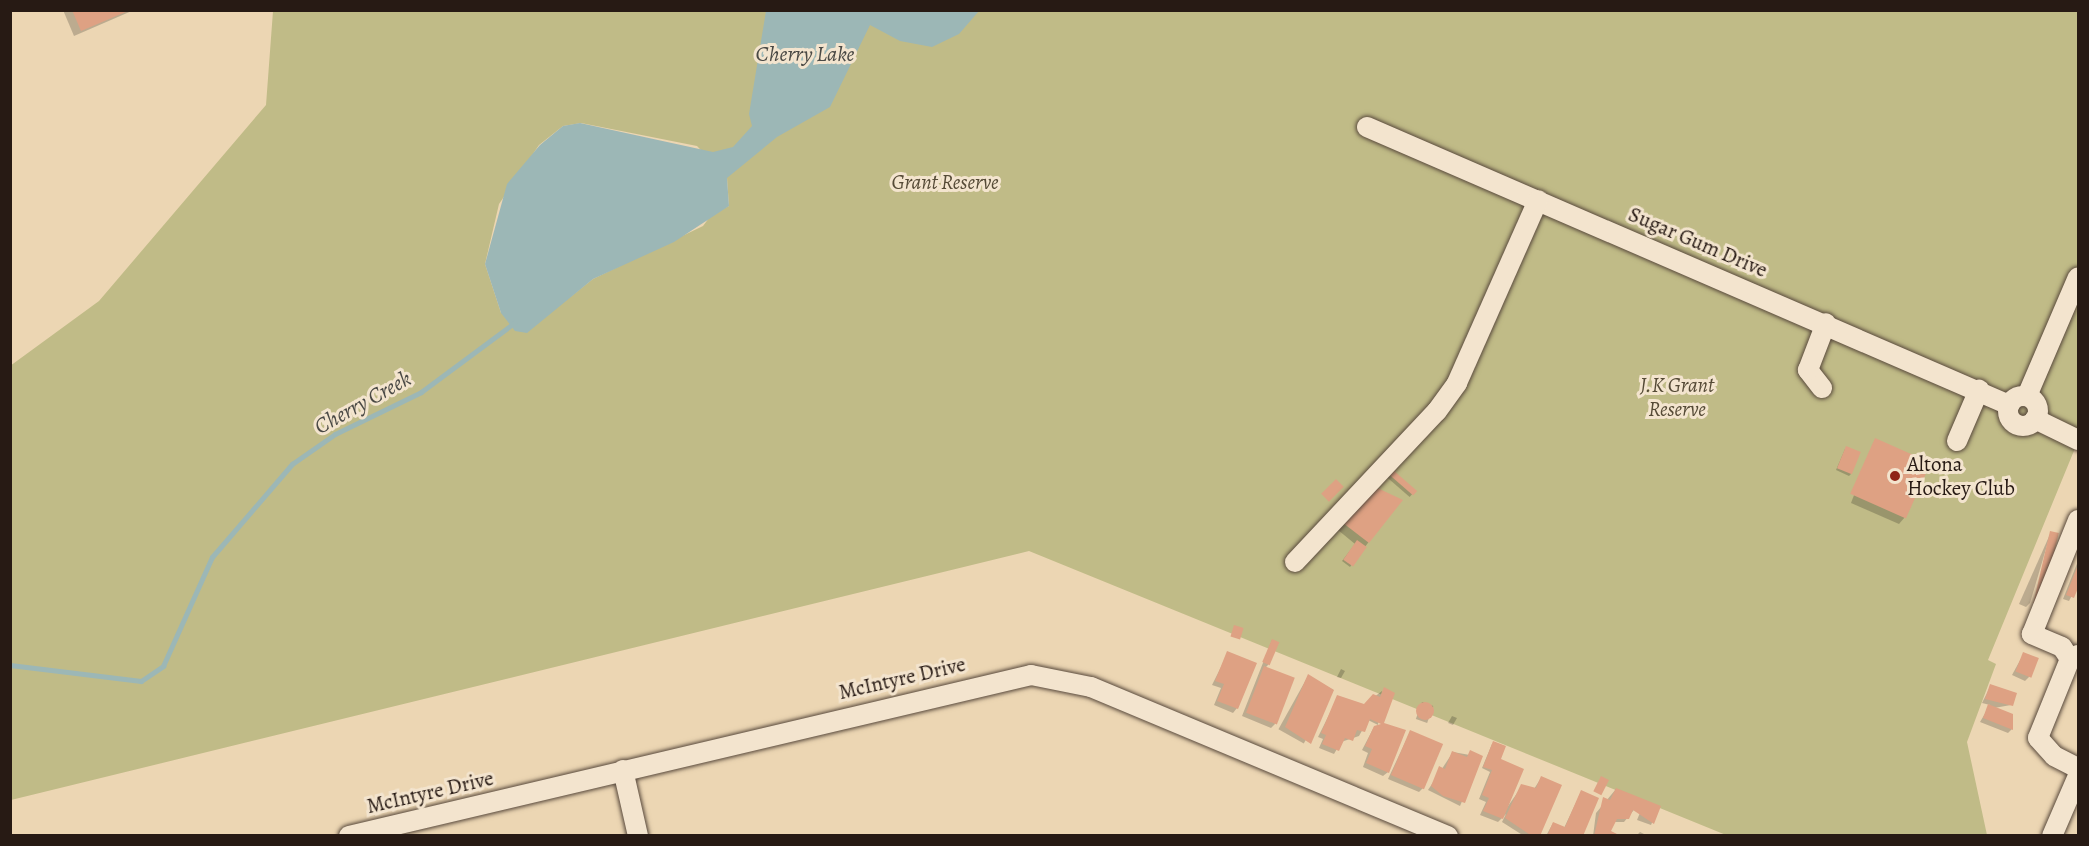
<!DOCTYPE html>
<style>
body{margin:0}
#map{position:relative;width:2089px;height:846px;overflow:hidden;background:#ecd6b3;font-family:Alegreya,serif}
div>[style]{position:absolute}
.green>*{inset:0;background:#c0bb87}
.water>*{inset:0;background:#9cb7b6}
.shadow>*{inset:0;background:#0003;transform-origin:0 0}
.stream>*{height:5px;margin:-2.5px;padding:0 2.5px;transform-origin:2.5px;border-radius:2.5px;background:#9cb7b6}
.building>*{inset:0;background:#dea183;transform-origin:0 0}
.round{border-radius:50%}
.roads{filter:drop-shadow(0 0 2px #58493c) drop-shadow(0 0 2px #58493c)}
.minor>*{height:20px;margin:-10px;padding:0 10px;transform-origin:10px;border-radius:10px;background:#f3e4ce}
.minor>.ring{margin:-10px;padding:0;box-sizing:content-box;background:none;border:20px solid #f3e4ce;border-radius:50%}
.dots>*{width:16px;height:16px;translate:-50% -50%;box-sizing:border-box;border:3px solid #f3e4ce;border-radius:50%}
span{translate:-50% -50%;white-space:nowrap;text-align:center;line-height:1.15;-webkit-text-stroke:6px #f3e4ce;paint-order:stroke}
.park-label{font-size:21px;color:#554a36;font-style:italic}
.street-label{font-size:21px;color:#271a14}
.poi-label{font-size:21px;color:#271a14}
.left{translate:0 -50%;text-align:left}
.water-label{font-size:22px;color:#4a4945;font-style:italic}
.frame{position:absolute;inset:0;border:12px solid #271a14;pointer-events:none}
</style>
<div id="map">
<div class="green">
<i style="clip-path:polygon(evenodd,273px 11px,2078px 11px,2078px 441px,1988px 660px,1996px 664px,1967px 742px,1987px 835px,1726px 835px,1029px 551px,11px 800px,10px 366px,99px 301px,266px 105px,273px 11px,581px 123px,697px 146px,727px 178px,729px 206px,712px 214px,703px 226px,593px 279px,569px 298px,501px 313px,485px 264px,499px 204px,539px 145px,563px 126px,581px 123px)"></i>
</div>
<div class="water">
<i style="clip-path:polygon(766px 11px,979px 11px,959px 34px,932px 47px,900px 41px,870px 25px,830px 107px,777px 137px,727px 178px,729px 206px,674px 242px,593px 279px,527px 333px,515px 331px,501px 313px,485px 264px,507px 184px,540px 145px,563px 126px,580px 123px,713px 152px,733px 147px,752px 126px,749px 114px)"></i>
</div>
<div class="shadow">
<i style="clip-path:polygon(63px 10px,134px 10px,74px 36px)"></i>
<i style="clip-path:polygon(1875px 440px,1905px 517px,1899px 524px,1851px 503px)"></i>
<i style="clip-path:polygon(1845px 449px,1851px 474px,1849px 476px,1836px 470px)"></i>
<i style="left:1393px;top:472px;width:29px;height:8px;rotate:41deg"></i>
<i style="clip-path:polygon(1365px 493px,1400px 500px,1350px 567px,1342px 561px,1355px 544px,1338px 530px)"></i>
<i style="clip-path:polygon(2051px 532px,2030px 603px,2026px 607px,2019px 604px)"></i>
<i style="clip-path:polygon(2078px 561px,2078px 584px,2069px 601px,2063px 599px)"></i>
<i style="clip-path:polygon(1272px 640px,1268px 665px,1265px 668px,1275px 724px,1271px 728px,1242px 716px)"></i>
<i style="clip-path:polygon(1228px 653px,1237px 708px,1233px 713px,1214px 705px,1221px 688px,1212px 685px)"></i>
<i style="clip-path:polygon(2024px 653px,2029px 677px,2025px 681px,2012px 675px)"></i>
<i style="clip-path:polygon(1341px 669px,1345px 671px,1341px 678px,1337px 677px)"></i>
<i style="left:1308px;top:676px;width:29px;height:61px;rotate:29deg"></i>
<i style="clip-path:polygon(1991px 685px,2011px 705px,1994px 708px,2012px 729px,2008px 733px,1980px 722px,1990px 705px,1982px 703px)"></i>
<i style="clip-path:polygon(1382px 691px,1378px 725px,1368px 720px,1359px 736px,1341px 742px,1334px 754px,1319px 748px,1323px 739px,1318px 737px,1338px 697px,1364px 705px)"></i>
<i style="left:1422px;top:702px;width:12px;height:18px;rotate:20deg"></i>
<i style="clip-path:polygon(1452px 716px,1457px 718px,1453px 725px,1448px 723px)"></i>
<i style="clip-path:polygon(1374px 727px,1388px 772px,1383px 776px,1363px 767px,1368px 753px,1362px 750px)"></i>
<i style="clip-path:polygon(1410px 732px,1423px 788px,1419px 792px,1388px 779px)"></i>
<i style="clip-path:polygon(1492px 744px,1506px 809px,1522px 786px,1534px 789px,1541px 778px,1539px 836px,1524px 836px,1502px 822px,1506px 814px,1498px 822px,1480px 815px,1486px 802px,1479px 799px,1490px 772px,1482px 768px)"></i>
<i style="clip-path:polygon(1453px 752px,1481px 757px,1460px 806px,1428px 790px)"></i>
<i style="clip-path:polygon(1616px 789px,1642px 800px,1624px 822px,1613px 822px,1609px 833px,1616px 836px,1593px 836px,1596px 813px)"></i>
<i style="clip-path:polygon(1581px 792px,1581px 836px,1546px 836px,1553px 823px,1564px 828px)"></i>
<i style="clip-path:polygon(1644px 803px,1659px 807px,1651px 825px,1637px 820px)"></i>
<i style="clip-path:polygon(1640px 832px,1648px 836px,1636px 836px)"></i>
</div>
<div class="stream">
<i style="left:10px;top:665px;width:132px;rotate:7deg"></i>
<i style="left:141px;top:681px;width:27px;rotate:-34deg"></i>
<i style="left:163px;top:666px;width:120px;rotate:-65.8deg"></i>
<i style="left:212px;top:557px;width:123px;rotate:-49.3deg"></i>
<i style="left:292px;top:464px;width:52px;rotate:-34.9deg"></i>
<i style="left:335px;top:434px;width:96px;rotate:-26deg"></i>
<i style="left:421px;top:392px;width:116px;rotate:-36.6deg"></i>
</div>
<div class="building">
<i style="clip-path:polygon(72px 10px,128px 10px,128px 11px,81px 31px)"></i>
<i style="left:1875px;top:438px;width:61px;height:61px;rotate:24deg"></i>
<i style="left:1846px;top:446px;width:16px;height:24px;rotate:22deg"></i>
<i style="left:1393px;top:470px;width:32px;height:6px;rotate:41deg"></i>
<i style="left:1336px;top:479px;width:11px;height:21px;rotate:45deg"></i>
<i style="clip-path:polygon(1371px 485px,1403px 500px,1369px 543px,1343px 523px)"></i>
<i style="left:2050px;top:531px;width:9px;height:74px;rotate:13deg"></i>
<i style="left:1357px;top:540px;width:12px;height:24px;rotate:35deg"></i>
<i style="clip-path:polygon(2078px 565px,2078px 588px,2074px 598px,2066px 595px)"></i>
<i style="left:1234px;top:625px;width:10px;height:12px;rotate:17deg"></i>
<i style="left:1272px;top:639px;width:8px;height:25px;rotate:23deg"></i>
<i style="clip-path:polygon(1227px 651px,1257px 663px,1238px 709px,1217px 701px,1224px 684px,1215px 681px)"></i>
<i style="left:2023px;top:652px;width:17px;height:21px;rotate:21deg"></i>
<i style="left:1264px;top:666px;width:33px;height:50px;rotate:21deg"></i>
<i style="clip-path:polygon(1308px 674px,1334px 690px,1311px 744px,1285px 727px)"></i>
<i style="clip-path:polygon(1990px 684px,2017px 693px,2013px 706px,1985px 699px)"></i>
<i style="clip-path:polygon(1384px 687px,1395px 693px,1384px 723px,1406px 730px,1389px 773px,1366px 763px,1372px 749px,1365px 746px,1374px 726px,1381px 724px,1370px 719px,1365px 732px,1357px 730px,1353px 741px,1345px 738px,1339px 751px,1322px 744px,1326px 735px,1321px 733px,1337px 695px,1364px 704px,1373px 694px,1380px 697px)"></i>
<i class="round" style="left:1416px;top:702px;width:18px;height:18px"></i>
<i style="clip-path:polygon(1988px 704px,2013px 714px,2013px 730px,1983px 718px)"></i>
<i style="left:1410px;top:730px;width:36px;height:49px;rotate:23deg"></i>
<i style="clip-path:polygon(1493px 741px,1506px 746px,1501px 759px,1524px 769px,1503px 819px,1483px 811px,1489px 798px,1482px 795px,1492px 770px,1483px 767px)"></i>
<i style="clip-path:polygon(1470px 750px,1483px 756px,1465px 803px,1443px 796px,1431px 786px,1439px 766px,1445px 769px,1452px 751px,1467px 757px)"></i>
<i style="clip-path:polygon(1541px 776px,1562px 785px,1540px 836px,1532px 836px,1505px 818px,1521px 784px,1536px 788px)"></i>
<i style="left:1601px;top:776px;width:9px;height:17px;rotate:27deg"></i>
<i style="clip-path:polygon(1616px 788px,1661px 806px,1654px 824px,1633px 810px,1629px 819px,1617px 819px,1611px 831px,1621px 836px,1594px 836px,1603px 797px,1610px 800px)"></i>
<i style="clip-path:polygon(1581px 790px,1599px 798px,1583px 836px,1547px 836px,1553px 822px,1565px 827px)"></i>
</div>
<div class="roads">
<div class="minor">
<i style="left:1367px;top:127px;width:700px;rotate:23.41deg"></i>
<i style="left:1822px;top:388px;width:23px;rotate:-128deg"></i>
<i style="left:1808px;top:370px;width:50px;rotate:-69deg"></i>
<i style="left:2027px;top:396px;width:129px;rotate:-66.8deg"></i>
<i class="ring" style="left:2008px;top:396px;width:10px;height:10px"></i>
<i style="left:2035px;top:419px;width:48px;rotate:26deg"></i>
<i style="left:1957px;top:441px;width:56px;rotate:-66.7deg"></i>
<i style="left:1295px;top:562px;width:207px;rotate:-46.8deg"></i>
<i style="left:1437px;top:411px;width:34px;rotate:-54deg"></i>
<i style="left:1457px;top:383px;width:200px;rotate:-66.1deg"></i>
<i style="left:2078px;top:655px;width:9px;rotate:153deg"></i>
<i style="left:2070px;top:659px;width:85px;rotate:112.1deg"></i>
<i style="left:2038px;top:738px;width:24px;rotate:48deg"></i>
<i style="left:2054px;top:756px;width:27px;rotate:27deg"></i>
<i style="left:2070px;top:659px;width:14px;rotate:-124deg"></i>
<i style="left:2062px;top:647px;width:33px;rotate:-157deg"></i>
<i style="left:2032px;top:634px;width:123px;rotate:-68deg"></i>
<i style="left:623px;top:770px;width:68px;rotate:77.2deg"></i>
<i style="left:349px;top:836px;width:701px;rotate:-13.28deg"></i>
<i style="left:1031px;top:675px;width:61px;rotate:11.3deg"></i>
<i style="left:1091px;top:687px;width:387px;rotate:22.7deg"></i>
<i style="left:2052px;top:836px;width:65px;rotate:-66.6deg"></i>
</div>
</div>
<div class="dots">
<i style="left:1895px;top:476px;background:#8f2418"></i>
</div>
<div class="park-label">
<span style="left:945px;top:182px">Grant Reserve</span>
<span style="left:1677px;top:397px">J.K Grant<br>Reserve</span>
</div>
<div class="street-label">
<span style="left:1698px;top:242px;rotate:23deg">Sugar Gum Drive</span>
<span style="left:902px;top:678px;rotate:-13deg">McIntyre Drive</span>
<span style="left:430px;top:792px;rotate:-13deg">McIntyre Drive</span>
</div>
<div class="poi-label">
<span class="left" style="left:1907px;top:476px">Altona<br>Hockey Club</span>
</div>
<div class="water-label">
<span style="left:805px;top:55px">Cherry Lake</span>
<span style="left:363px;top:403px;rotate:-29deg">Cherry Creek</span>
</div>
<div class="frame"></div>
</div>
